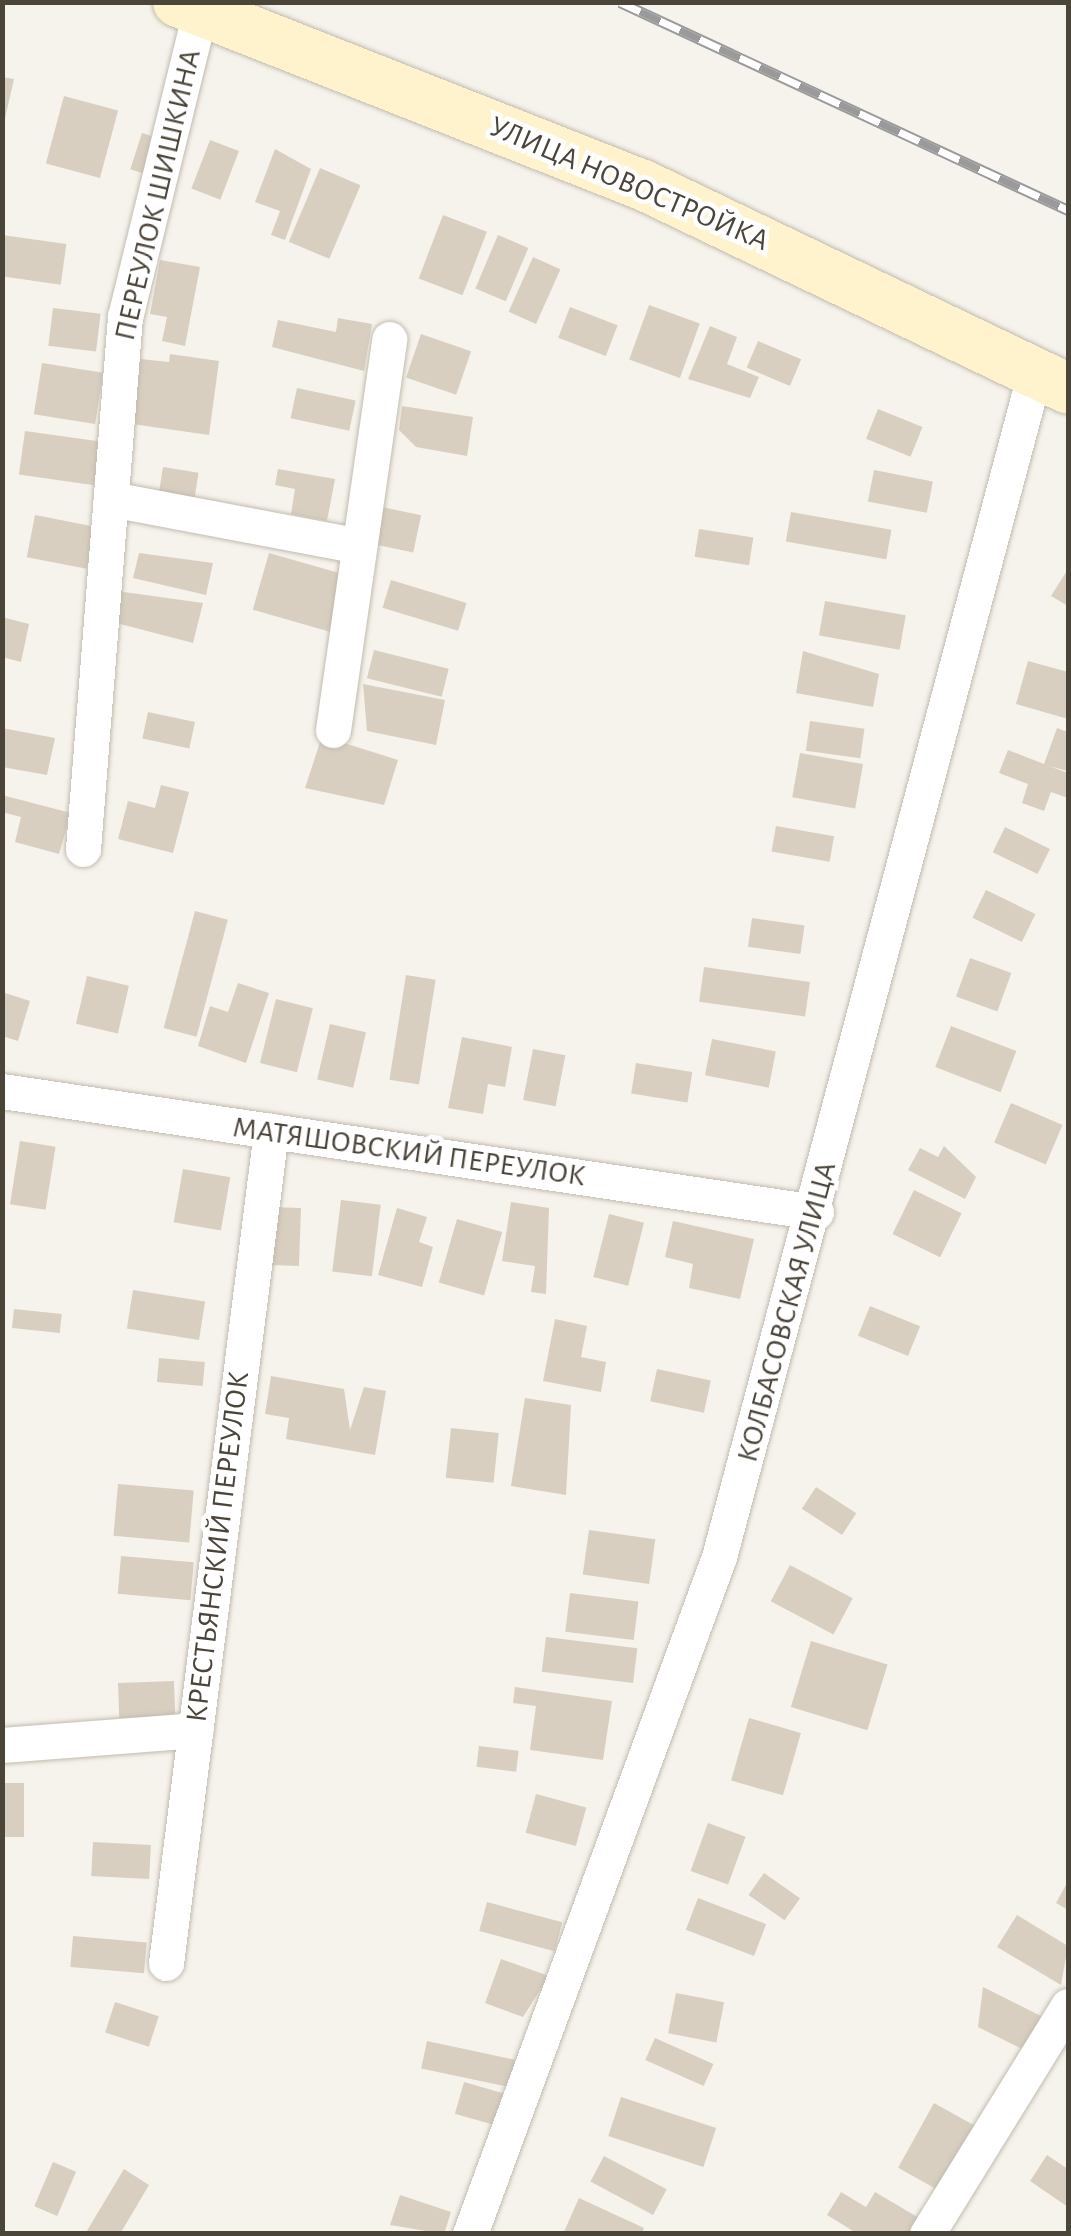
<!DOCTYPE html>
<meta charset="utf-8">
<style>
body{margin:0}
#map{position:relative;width:1071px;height:2236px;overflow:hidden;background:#f6f3ec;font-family:"Alegreya Sans",sans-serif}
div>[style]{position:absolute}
.building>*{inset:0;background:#d8cfc1;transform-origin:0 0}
.roads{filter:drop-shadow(0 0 2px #c2bbae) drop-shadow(0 0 2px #c2bbae)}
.street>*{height:35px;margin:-17.5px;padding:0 17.5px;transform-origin:17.5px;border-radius:17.5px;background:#fff}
.secondary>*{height:50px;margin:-25px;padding:0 25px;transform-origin:25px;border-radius:25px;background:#fff3cd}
.rail>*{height:11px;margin-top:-5.5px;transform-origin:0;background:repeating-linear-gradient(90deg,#fff 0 22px,#9a9a9a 0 44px);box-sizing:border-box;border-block:2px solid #9a9a9a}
span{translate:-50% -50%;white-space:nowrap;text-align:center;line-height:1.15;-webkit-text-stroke:9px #fff;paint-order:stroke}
.street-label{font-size:30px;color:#4b4439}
.frame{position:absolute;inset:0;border:5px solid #4b4439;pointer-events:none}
</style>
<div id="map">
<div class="building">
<i style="clip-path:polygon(2px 77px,14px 79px,4px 123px,2px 123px)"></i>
<i style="left:64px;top:96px;width:56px;height:70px;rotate:15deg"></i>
<i style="left:142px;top:133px;width:22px;height:38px;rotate:18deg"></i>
<i style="left:210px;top:140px;width:31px;height:52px;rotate:21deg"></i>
<i style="clip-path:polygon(275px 149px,311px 169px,285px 240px,271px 235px,280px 211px,255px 202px)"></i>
<i style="left:320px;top:168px;width:44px;height:80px;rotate:23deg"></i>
<i style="left:443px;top:215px;width:47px;height:68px;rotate:21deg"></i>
<i style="left:2px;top:235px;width:65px;height:41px;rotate:8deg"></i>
<i style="left:498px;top:235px;width:33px;height:58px;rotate:23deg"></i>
<i style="left:533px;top:257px;width:30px;height:60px;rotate:24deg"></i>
<i style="clip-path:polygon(160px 260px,200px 267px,185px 346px,162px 341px,167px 317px,150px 314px)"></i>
<i style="left:649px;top:305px;width:54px;height:58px;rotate:20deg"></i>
<i style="left:570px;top:307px;width:51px;height:33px;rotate:21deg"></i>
<i style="left:53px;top:308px;width:48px;height:38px;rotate:7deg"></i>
<i style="clip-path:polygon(338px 318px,372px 324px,364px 371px,272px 347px,278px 320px,336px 332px)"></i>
<i style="clip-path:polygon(710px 326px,737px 337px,727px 364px,759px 377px,750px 398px,688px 379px)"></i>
<i style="left:421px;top:334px;width:53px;height:46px;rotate:19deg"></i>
<i style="left:758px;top:341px;width:47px;height:29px;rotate:23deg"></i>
<i style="clip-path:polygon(170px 354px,219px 361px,209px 435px,132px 424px,140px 359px,169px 362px)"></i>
<i style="left:42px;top:363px;width:62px;height:52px;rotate:9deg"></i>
<i style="left:297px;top:388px;width:60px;height:31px;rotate:12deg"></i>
<i style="clip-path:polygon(402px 406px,473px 417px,467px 456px,416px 447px,399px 430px)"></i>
<i style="left:878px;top:409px;width:48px;height:32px;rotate:22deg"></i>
<i style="left:25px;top:431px;width:76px;height:44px;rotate:8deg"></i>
<i style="left:163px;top:467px;width:36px;height:30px;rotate:9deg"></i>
<i style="clip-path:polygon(278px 469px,335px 479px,327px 521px,291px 514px,295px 489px,275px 485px)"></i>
<i style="left:874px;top:470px;width:60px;height:32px;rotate:11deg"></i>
<i style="left:382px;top:507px;width:40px;height:38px;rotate:12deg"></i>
<i style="left:791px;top:512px;width:102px;height:30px;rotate:10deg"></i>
<i style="left:35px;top:515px;width:61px;height:43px;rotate:11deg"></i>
<i style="left:699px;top:529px;width:55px;height:28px;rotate:9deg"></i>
<i style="clip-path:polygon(139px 553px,213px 563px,206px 595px,133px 578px)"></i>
<i style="left:269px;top:553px;width:81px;height:59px;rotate:16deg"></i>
<i style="clip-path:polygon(1068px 569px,1068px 606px,1051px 596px)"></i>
<i style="left:391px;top:580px;width:79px;height:29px;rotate:17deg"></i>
<i style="clip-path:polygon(117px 591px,203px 603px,193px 643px,109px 621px)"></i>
<i style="left:825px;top:601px;width:82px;height:35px;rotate:10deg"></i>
<i style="clip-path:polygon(2px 617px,29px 624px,21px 662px,2px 657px)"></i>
<i style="left:374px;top:650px;width:77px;height:29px;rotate:14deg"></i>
<i style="clip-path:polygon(803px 651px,879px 674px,873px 707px,796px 693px)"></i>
<i style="clip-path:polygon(1028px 661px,1068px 672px,1068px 719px,1016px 704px)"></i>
<i style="clip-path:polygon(363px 684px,445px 700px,436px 745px,367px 731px)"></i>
<i style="left:148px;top:712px;width:48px;height:27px;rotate:12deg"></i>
<i style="left:810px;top:721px;width:55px;height:30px;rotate:8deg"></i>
<i style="clip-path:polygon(2px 728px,55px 738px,47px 775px,2px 767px)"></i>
<i style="clip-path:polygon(1057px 728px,1068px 732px,1068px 771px,1049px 766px,1068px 773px,1068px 798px,1051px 792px,1044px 811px,1022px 803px,1028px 784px,999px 773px,1008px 750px,1044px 764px)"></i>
<i style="clip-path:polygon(322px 736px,398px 760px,384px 805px,305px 788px)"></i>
<i style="left:800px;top:753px;width:64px;height:45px;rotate:10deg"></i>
<i style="clip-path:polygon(161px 785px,189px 792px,173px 853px,118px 839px,128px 801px,155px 808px)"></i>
<i style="clip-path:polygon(2px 795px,71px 813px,59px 854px,15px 842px,21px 817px,2px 812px)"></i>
<i style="left:776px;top:826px;width:59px;height:26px;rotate:10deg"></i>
<i style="left:1005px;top:827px;width:50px;height:28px;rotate:26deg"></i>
<i style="left:986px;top:890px;width:55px;height:31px;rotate:26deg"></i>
<i style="left:195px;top:911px;width:34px;height:121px;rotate:15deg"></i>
<i style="left:752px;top:918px;width:53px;height:29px;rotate:8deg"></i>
<i style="left:970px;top:958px;width:44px;height:41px;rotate:20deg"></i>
<i style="left:704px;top:967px;width:107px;height:35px;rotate:8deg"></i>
<i style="left:406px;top:975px;width:30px;height:106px;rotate:9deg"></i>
<i style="left:87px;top:976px;width:43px;height:49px;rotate:13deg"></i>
<i style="clip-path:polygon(238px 983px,269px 993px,246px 1063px,198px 1046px,210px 1006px,228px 1012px)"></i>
<i style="clip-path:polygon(2px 992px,30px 1001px,18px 1041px,2px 1036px)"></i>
<i style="left:276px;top:999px;width:38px;height:66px;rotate:14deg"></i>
<i style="left:330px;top:1024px;width:37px;height:57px;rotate:13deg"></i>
<i style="left:951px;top:1026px;width:70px;height:44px;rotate:21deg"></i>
<i style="clip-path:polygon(462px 1037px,512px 1047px,505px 1087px,488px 1084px,483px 1114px,448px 1108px)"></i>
<i style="left:712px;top:1039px;width:65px;height:37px;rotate:11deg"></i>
<i style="left:533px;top:1049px;width:33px;height:52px;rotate:11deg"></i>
<i style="left:636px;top:1063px;width:57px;height:31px;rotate:9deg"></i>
<i style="left:1011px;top:1103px;width:56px;height:43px;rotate:23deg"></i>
<i style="left:20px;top:1141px;width:36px;height:64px;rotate:9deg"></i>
<i style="clip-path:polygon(944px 1146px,976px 1177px,965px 1199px,908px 1170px,920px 1148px,938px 1157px)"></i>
<i style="left:183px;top:1169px;width:48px;height:54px;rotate:10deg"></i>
<i style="left:914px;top:1190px;width:53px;height:49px;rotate:26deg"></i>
<i style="left:341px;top:1200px;width:40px;height:72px;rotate:7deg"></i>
<i style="clip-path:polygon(511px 1202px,549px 1208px,546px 1294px,531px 1292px,535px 1266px,502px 1261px)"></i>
<i style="left:272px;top:1207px;width:29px;height:58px;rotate:2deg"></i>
<i style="clip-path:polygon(397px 1208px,427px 1217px,419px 1242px,433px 1247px,422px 1287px,378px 1275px)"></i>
<i style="left:609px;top:1214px;width:36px;height:65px;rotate:14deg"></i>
<i style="left:457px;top:1219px;width:47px;height:66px;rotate:16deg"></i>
<i style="clip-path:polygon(673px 1221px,754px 1239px,740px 1299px,689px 1288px,693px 1264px,665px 1257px)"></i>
<i style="left:133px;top:1290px;width:73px;height:39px;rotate:9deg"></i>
<i style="left:870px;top:1306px;width:54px;height:32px;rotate:22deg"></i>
<i style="left:14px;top:1309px;width:48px;height:19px;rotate:6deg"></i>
<i style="clip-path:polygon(555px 1319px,587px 1326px,581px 1357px,606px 1362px,601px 1392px,543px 1381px)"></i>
<i style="left:159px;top:1358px;width:46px;height:24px;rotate:5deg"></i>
<i style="left:657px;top:1369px;width:55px;height:33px;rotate:12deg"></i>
<i style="clip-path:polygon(271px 1376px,344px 1389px,350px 1430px,364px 1387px,386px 1391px,375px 1455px,286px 1439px,289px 1418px,265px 1414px)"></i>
<i style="clip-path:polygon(525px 1398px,571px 1405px,566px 1495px,511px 1486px)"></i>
<i style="left:451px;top:1428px;width:48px;height:50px;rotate:6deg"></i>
<i style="left:118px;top:1484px;width:76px;height:52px;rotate:5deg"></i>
<i style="left:816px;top:1487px;width:48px;height:26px;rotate:33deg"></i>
<i style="left:589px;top:1530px;width:67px;height:45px;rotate:8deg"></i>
<i style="left:121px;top:1556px;width:73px;height:38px;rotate:5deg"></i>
<i style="left:790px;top:1565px;width:71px;height:41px;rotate:28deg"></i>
<i style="left:570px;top:1593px;width:69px;height:39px;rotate:7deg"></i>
<i style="left:546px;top:1637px;width:92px;height:35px;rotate:7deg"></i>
<i style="left:811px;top:1641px;width:80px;height:69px;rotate:17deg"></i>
<i style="left:174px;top:1681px;width:35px;height:56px;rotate:88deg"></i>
<i style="clip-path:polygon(515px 1687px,612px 1701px,603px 1760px,530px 1750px,536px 1706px,513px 1703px)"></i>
<i style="left:749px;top:1718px;width:54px;height:65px;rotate:16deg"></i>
<i style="left:479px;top:1746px;width:40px;height:21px;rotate:7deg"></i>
<i style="left:2px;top:1783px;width:22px;height:54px"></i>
<i style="left:536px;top:1794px;width:52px;height:40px;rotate:15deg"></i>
<i style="left:708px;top:1823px;width:40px;height:51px;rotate:20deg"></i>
<i style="left:93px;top:1842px;width:58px;height:34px;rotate:3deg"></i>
<i style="left:764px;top:1873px;width:44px;height:27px;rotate:35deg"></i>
<i style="clip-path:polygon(1068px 1881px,1068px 1910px,1056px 1903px)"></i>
<i style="left:698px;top:1898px;width:73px;height:34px;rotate:21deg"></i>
<i style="left:487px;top:1902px;width:78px;height:30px;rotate:15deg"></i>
<i style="clip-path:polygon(1017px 1915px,1068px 1946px,1061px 1985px,997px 1947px)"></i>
<i style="left:73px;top:1936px;width:74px;height:31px;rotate:5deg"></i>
<i style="clip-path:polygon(501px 1959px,549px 1976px,523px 2017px,485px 2003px)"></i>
<i style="clip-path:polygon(983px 1987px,1045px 2018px,1028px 2052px,978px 2027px)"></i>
<i style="left:676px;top:1993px;width:49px;height:41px;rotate:11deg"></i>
<i style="left:115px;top:2002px;width:46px;height:32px;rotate:18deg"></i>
<i style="left:655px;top:2038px;width:64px;height:24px;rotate:24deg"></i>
<i style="left:427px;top:2041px;width:98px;height:28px;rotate:12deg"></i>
<i style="left:464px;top:2082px;width:52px;height:33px;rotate:16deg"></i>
<i style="left:621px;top:2097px;width:100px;height:41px;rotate:18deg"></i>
<i style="left:934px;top:2103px;width:55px;height:74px;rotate:29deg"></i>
<i style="clip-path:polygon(1047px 2155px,1068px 2169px,1068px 2207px,1030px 2181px)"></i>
<i style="left:604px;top:2156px;width:71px;height:29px;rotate:28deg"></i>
<i style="left:53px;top:2162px;width:25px;height:48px;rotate:23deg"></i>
<i style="clip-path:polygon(124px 2169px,149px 2185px,120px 2234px,85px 2234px)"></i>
<i style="clip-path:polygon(841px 2192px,866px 2207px,875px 2192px,926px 2222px,920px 2234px,858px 2234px,827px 2215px)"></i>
<i style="clip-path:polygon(400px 2195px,451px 2212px,444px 2234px,390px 2225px)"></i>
<i style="clip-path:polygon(579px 2198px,644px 2228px,642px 2234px,563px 2234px)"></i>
</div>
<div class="roads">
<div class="street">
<i style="left:111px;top:499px;width:252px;rotate:10.7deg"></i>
<i style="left:333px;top:730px;width:395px;rotate:-81.8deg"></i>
<i style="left:83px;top:849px;width:534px;rotate:-85.49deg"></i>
<i style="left:125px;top:317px;width:315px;rotate:-76.2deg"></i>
<i style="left:2px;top:1091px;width:823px;rotate:8.46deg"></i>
<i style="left:2px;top:1745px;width:194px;rotate:-4.4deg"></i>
<i style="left:166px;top:1963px;width:839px;rotate:-82.81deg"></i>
<i style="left:470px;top:2234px;width:721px;rotate:-69.81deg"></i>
<i style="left:719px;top:1557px;width:1231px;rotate:-75.07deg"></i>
<i style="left:927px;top:2234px;width:268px;rotate:-58.3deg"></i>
</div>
<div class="secondary">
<i style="left:178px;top:2px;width:500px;rotate:21.5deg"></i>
<i style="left:643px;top:185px;width:471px;rotate:25.6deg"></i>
</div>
</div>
<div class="rail">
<i style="left:620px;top:2px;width:494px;rotate:24.9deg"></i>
</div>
<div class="street-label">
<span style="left:629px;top:184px;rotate:23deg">УЛИЦА НОВОСТРОЙКА</span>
<span style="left:158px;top:195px;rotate:-77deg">ПЕРЕУЛОК ШИШКИНА</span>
<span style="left:409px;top:1152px;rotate:8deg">МАТЯШОВСКИЙ ПЕРЕУЛОК</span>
<span style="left:787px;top:1312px;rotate:-75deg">КОЛБАСОВСКАЯ УЛИЦА</span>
<span style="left:218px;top:1547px;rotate:-83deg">КРЕСТЬЯНСКИЙ ПЕРЕУЛОК</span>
</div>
<div class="frame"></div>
</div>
